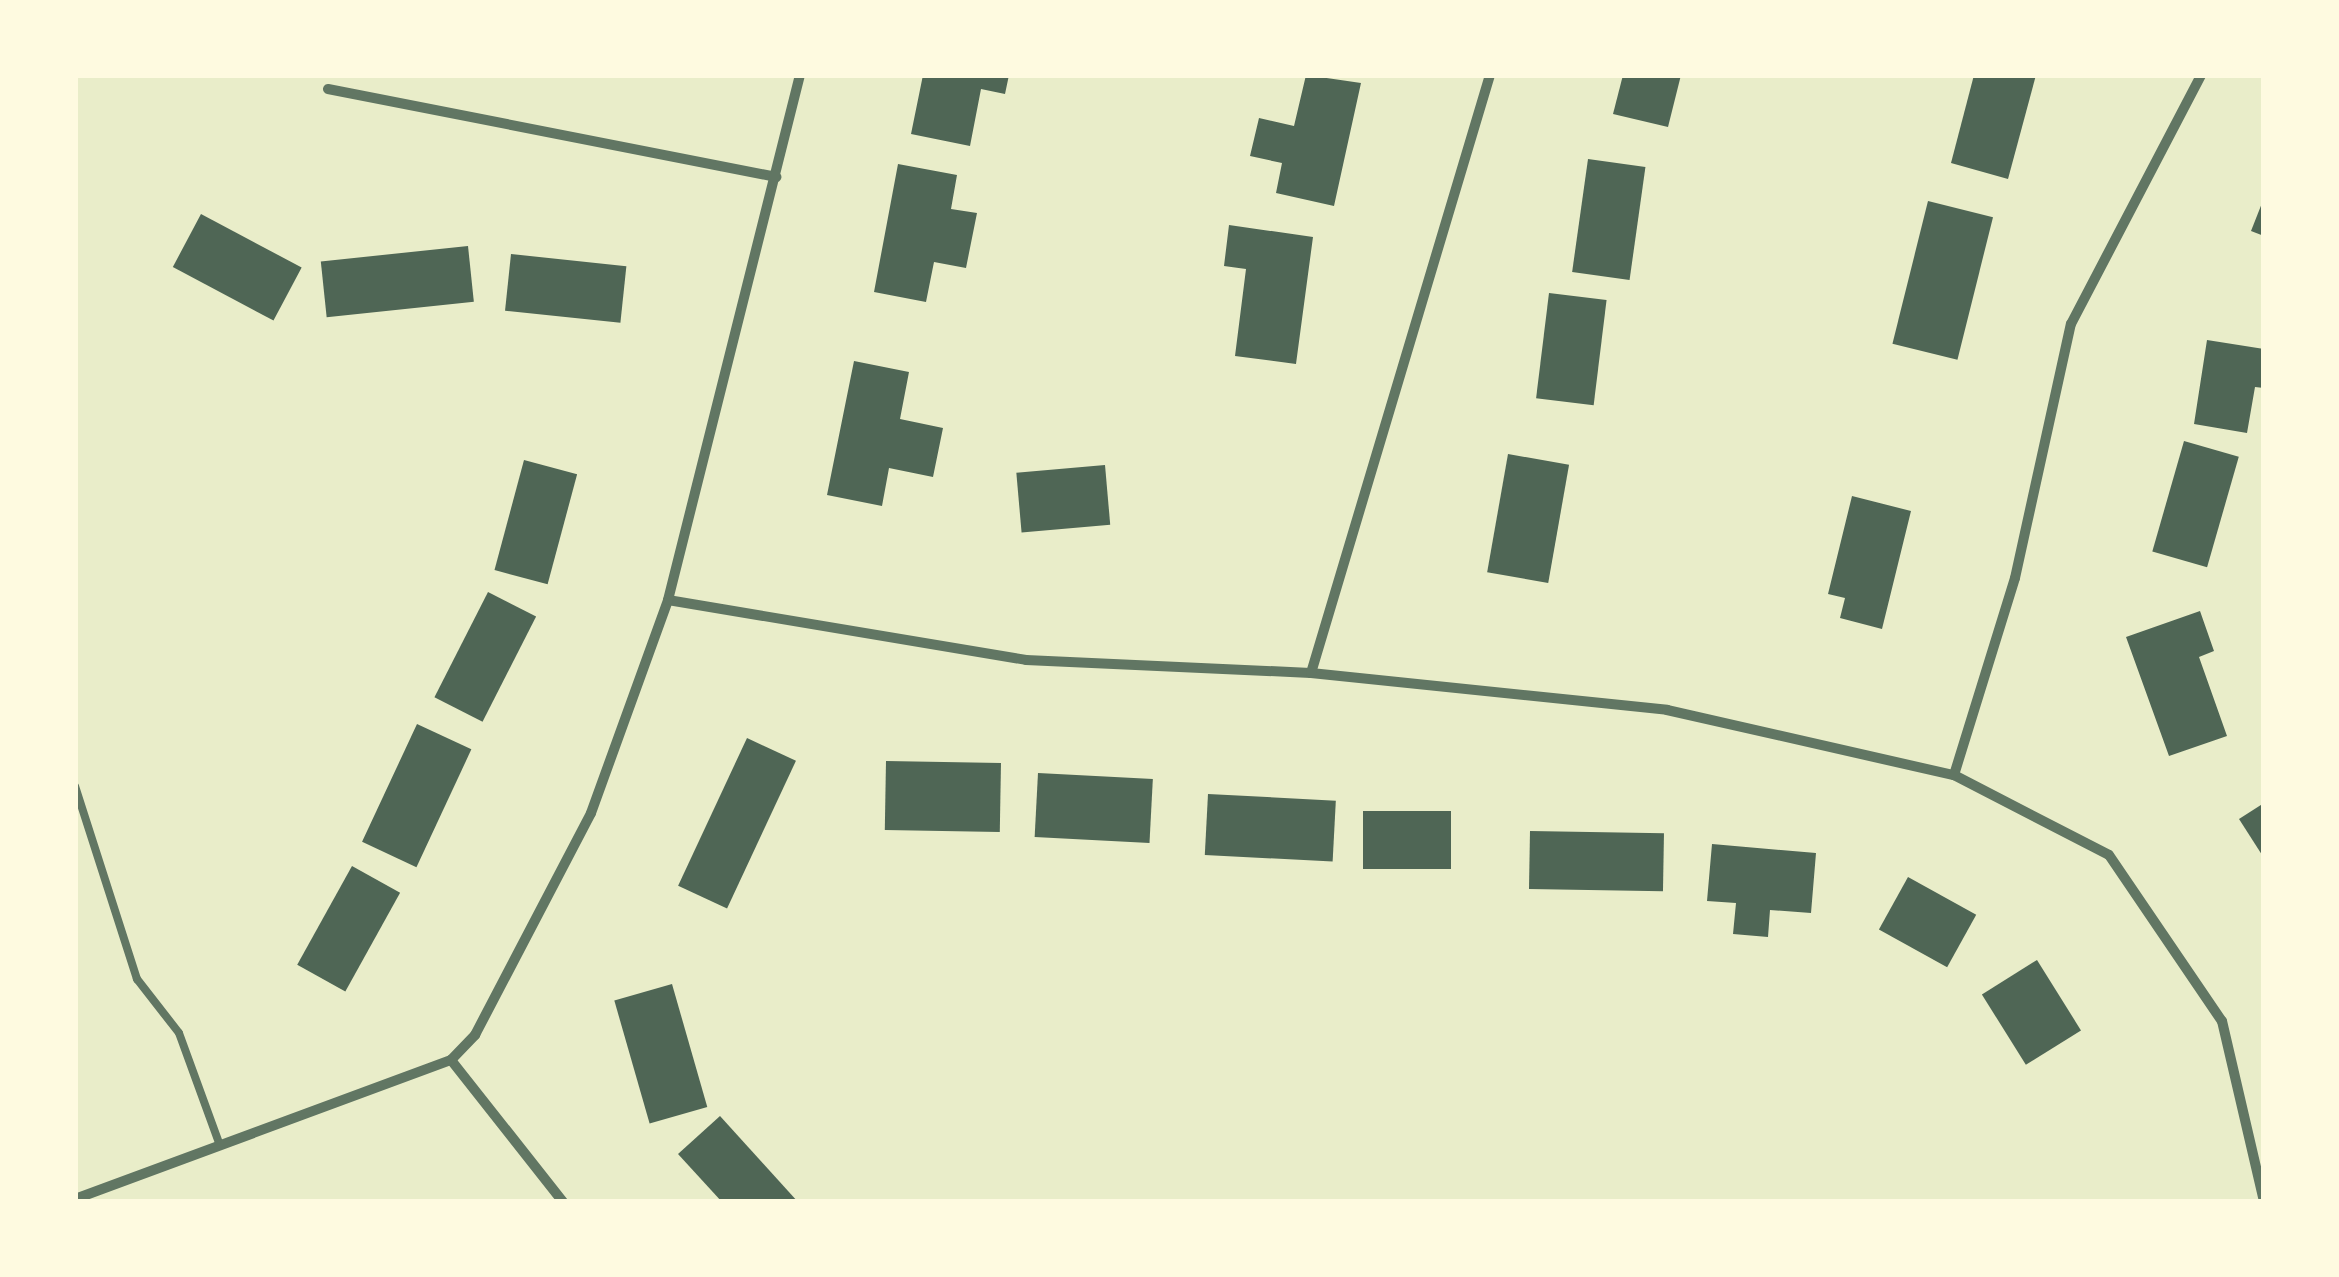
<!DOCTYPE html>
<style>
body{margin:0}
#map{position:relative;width:2339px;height:1277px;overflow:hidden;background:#e9edc9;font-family:"Work Sans",sans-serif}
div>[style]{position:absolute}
.building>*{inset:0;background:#4f6655;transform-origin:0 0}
.service>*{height:8px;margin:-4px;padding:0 4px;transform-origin:4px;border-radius:4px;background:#617663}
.minor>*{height:10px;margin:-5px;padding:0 5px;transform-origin:5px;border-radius:5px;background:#617663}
span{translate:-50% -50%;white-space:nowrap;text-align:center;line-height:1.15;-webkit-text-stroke:10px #fefae0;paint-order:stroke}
.frame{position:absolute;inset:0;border:78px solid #fefae0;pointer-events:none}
</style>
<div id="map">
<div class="building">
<i style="clip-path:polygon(923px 75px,1009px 75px,1005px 94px,981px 89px,970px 146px,911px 134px)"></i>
<i style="clip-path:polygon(1306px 75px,1361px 83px,1334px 206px,1276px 193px,1282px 163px,1250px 156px,1259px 118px,1294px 126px)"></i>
<i style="clip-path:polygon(1623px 75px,1681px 75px,1668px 127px,1613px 114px)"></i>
<i style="clip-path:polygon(1974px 75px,2036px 75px,2008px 179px,1951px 163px)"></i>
<i style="left:1588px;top:159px;width:58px;height:114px;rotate:8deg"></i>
<i style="clip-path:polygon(898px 164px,957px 175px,951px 209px,977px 213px,966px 268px,934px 262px,926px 302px,874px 292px)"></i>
<i style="clip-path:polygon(2264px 198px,2264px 236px,2251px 231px)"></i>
<i style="left:1928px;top:201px;width:67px;height:147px;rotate:14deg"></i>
<i style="left:201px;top:214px;width:114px;height:60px;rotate:28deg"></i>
<i style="clip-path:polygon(1229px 225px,1313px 237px,1296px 364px,1235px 356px,1246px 269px,1224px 266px)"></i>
<i style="left:468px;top:246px;width:56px;height:148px;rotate:84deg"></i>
<i style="left:511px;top:254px;width:116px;height:57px;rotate:6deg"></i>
<i style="left:1549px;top:293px;width:58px;height:106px;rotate:7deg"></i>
<i style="clip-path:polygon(2207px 340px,2264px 349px,2264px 388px,2255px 387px,2247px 433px,2194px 424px)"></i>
<i style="clip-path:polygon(854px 361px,909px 372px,900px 419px,943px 428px,933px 477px,889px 468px,882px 506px,827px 495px)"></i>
<i style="left:2184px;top:441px;width:57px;height:115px;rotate:16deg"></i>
<i style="left:1508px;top:454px;width:62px;height:120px;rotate:10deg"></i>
<i style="left:524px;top:460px;width:55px;height:114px;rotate:15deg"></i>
<i style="left:1105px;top:465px;width:60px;height:89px;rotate:85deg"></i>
<i style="clip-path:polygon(1852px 496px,1911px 511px,1882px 629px,1840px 618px,1845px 598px,1828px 594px)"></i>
<i style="left:488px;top:592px;width:54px;height:118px;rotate:27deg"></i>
<i style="clip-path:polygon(2200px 611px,2214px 651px,2199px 657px,2227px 736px,2169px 756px,2126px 637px)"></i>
<i style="left:417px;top:724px;width:60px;height:130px;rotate:25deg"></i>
<i style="left:747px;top:738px;width:54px;height:163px;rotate:25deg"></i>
<i style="left:886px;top:761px;width:115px;height:69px;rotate:1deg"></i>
<i style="left:1038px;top:773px;width:115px;height:64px;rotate:3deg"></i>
<i style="left:1208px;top:794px;width:128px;height:61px;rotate:3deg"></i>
<i style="clip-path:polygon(2264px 803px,2264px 858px,2239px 819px)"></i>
<i style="left:1451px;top:811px;width:58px;height:88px;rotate:90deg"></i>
<i style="left:1530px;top:831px;width:134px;height:58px;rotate:1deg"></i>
<i style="clip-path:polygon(1712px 844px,1816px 853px,1811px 913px,1770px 910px,1768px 937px,1733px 934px,1736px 903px,1707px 901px)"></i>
<i style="left:352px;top:866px;width:55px;height:113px;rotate:29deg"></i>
<i style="left:1908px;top:877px;width:78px;height:60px;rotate:29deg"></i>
<i style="left:2037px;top:960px;width:83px;height:65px;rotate:58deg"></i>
<i style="left:672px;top:984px;width:128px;height:60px;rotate:74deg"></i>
<i style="clip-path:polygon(720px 1116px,798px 1202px,722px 1202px,678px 1154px)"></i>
</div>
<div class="service">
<i style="left:75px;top:786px;width:203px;rotate:72.2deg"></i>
<i style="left:137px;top:979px;width:68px;rotate:52.1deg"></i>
<i style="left:179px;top:1033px;width:117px;rotate:70deg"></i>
</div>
<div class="minor">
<i style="left:328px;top:89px;width:457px;rotate:11.1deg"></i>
<i style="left:668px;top:600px;width:363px;rotate:9.5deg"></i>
<i style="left:1026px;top:660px;width:285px;rotate:2.6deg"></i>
<i style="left:1311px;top:673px;width:358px;rotate:5.9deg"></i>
<i style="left:1667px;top:710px;width:294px;rotate:12.8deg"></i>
<i style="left:1954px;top:775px;width:174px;rotate:27.3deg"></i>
<i style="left:2109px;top:855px;width:201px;rotate:55.8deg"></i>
<i style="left:2222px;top:1021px;width:185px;rotate:76.9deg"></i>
<i style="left:1311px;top:673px;width:624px;rotate:-73.34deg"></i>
<i style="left:1954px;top:775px;width:206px;rotate:-72.8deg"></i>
<i style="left:2015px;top:578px;width:260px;rotate:-77.6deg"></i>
<i style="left:2071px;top:324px;width:281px;rotate:-62.4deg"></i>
<i style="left:451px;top:1060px;width:181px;rotate:51.7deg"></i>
<i style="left:75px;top:1199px;width:401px;rotate:-20.3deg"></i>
<i style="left:451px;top:1060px;width:35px;rotate:-46deg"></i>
<i style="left:475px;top:1035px;width:250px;rotate:-62.4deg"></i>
<i style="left:591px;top:813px;width:226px;rotate:-70.1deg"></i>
<i style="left:668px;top:600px;width:541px;rotate:-75.89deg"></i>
</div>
<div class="frame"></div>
</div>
